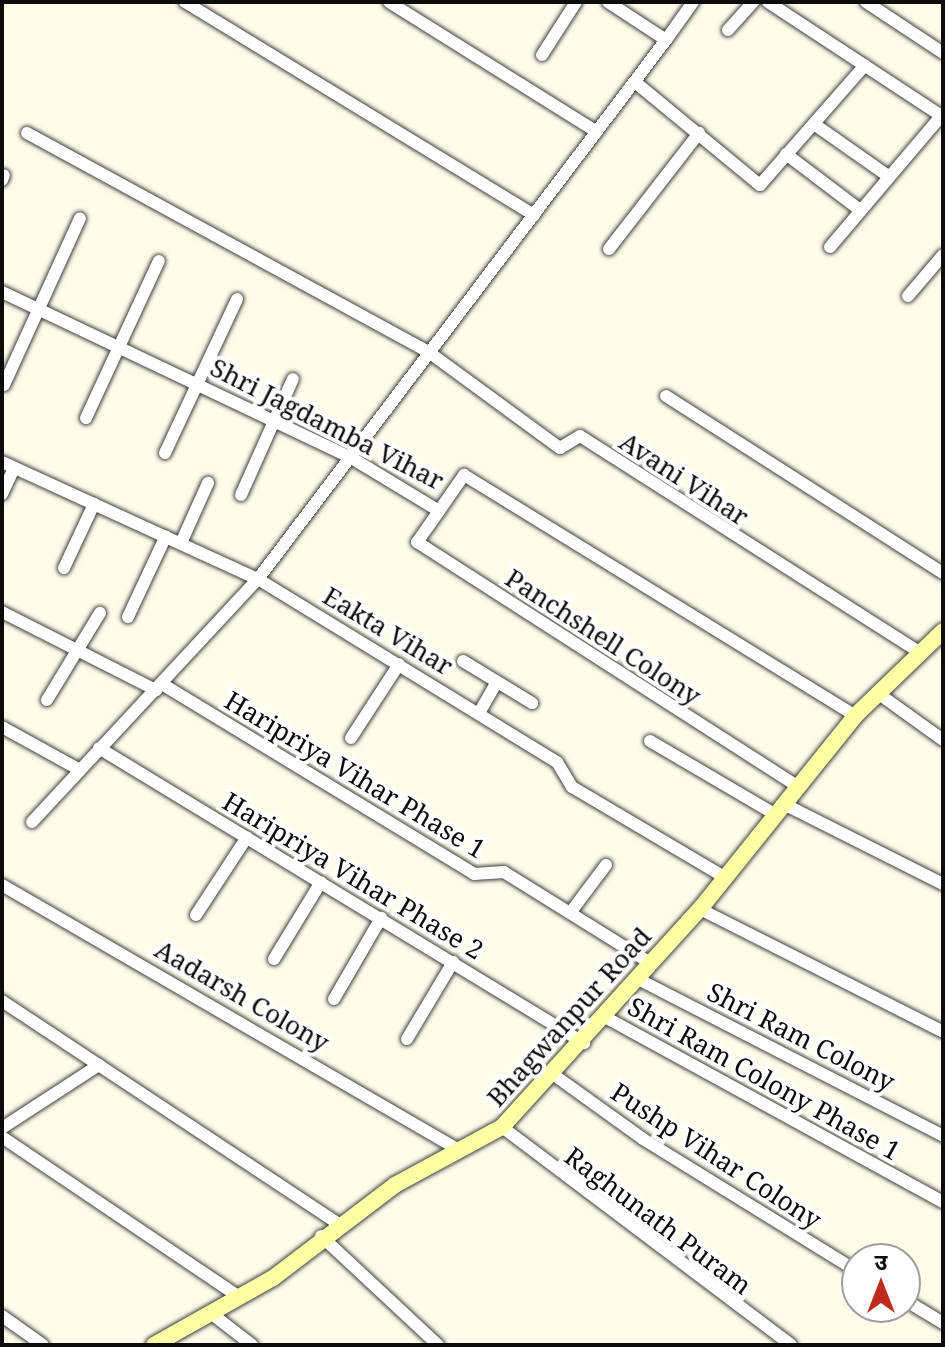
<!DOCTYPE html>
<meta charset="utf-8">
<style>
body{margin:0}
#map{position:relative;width:945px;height:1347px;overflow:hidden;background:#fffdea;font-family:"Noto Serif","Noto Sans Devanagari",serif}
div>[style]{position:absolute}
.roads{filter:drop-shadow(0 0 2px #3f3f3f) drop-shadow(0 0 2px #3f3f3f)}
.street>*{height:12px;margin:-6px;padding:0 6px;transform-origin:6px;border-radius:6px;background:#fff}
.secondary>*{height:16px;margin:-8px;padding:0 8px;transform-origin:8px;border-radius:8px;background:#feffa5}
span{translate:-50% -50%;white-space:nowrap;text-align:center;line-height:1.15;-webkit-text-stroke:8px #fff;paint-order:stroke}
.street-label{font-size:26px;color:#0c0c0c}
.frame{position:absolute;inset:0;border:4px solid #0c0c0c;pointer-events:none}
.north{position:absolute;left:841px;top:1243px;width:80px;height:80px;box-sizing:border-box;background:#fff;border:2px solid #9e9e9e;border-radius:50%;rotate:0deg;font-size:22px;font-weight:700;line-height:32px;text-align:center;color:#0c0c0c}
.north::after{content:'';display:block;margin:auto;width:28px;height:36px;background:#c02b1f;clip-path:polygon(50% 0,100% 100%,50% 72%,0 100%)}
</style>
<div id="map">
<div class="roads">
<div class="street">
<i style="left:185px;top:2px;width:409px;rotate:31.4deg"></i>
<i style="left:389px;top:2px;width:245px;rotate:32deg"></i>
<i style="left:608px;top:2px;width:69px;rotate:33.2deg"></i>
<i style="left:666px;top:40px;width:47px;rotate:-54.6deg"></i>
<i style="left:768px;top:2px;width:209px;rotate:33.3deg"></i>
<i style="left:866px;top:2px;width:92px;rotate:33.5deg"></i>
<i style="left:728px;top:30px;width:38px;rotate:-48deg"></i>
<i style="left:542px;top:55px;width:63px;rotate:-57.3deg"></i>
<i style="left:635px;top:82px;width:162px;rotate:39.5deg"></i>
<i style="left:760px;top:185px;width:159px;rotate:-48.8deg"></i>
<i style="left:814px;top:124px;width:90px;rotate:35.1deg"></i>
<i style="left:27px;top:133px;width:459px;rotate:28.6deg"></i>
<i style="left:430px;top:353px;width:161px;rotate:36.2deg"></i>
<i style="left:560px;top:448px;width:23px;rotate:-31deg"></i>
<i style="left:580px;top:436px;width:404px;rotate:32.5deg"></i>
<i style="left:786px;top:154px;width:93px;rotate:37.1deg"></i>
<i style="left:2px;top:180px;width:5px;rotate:-68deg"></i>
<i style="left:830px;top:247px;width:172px;rotate:-49.7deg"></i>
<i style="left:609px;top:249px;width:147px;rotate:-52.2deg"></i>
<i style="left:2px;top:292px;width:385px;rotate:25.4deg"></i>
<i style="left:350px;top:457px;width:104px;rotate:31.2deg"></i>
<i style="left:439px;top:511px;width:44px;rotate:-55.2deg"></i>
<i style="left:464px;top:475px;width:459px;rotate:31.6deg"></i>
<i style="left:908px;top:296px;width:54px;rotate:-49.5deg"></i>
<i style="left:4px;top:385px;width:183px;rotate:-65.5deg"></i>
<i style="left:666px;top:396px;width:329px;rotate:32.6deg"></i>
<i style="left:86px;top:418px;width:173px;rotate:-65.1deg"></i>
<i style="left:165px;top:453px;width:170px;rotate:-64.9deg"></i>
<i style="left:2px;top:462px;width:281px;rotate:24.6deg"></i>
<i style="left:258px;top:579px;width:351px;rotate:31.5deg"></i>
<i style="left:557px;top:762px;width:29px;rotate:59deg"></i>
<i style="left:572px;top:787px;width:179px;rotate:30.6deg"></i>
<i style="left:2px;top:494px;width:29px;rotate:-65deg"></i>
<i style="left:241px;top:495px;width:127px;rotate:-65.9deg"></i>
<i style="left:439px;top:511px;width:38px;rotate:125deg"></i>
<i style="left:417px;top:542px;width:454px;rotate:32.7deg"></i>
<i style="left:181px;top:543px;width:66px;rotate:-65.8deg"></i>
<i style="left:64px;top:568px;width:71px;rotate:-64.9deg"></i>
<i style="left:2px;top:612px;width:173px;rotate:26.9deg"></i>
<i style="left:128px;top:617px;width:89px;rotate:-64.9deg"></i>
<i style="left:463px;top:661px;width:81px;rotate:31.3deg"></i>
<i style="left:162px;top:684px;width:365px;rotate:31.3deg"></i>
<i style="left:474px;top:874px;width:30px;rotate:-4deg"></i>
<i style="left:504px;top:872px;width:172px;rotate:31.9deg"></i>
<i style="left:879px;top:694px;width:79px;rotate:35.7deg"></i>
<i style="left:47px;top:700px;width:102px;rotate:-58.7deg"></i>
<i style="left:479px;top:713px;width:34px;rotate:-60deg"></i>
<i style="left:2px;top:727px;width:87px;rotate:28.9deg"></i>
<i style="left:351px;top:738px;width:88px;rotate:-57deg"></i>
<i style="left:650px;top:741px;width:146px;rotate:30.4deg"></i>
<i style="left:99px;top:748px;width:568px;rotate:31.31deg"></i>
<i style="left:786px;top:805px;width:176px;rotate:26.7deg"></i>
<i style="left:32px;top:822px;width:332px;rotate:-47.1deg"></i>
<i style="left:258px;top:579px;width:676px;rotate:-52.88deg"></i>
<i style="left:2px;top:885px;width:528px;rotate:30.11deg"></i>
<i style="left:700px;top:909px;width:272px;rotate:26.8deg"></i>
<i style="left:570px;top:913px;width:60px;rotate:-53.1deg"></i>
<i style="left:196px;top:915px;width:93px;rotate:-56.8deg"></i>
<i style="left:274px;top:959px;width:90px;rotate:-58.6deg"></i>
<i style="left:638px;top:979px;width:343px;rotate:27.2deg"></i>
<i style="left:334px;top:999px;width:94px;rotate:-59.9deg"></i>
<i style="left:2px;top:1001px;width:402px;rotate:33.5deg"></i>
<i style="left:605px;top:1017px;width:385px;rotate:28.7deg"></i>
<i style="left:407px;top:1039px;width:90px;rotate:-59.1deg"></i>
<i style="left:554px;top:1075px;width:110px;rotate:35.7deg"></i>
<i style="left:643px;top:1139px;width:251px;rotate:31.7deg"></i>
<i style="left:502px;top:1127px;width:362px;rotate:37deg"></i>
<i style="left:2px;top:1128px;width:116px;rotate:-33deg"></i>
<i style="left:2px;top:1137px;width:288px;rotate:34deg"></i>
<i style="left:321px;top:1236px;width:160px;rotate:43deg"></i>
<i style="left:905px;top:1300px;width:44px;rotate:31.2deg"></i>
<i style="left:212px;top:1314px;width:51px;rotate:37.8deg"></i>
<i style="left:2px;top:1316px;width:50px;rotate:35.3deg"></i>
</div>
<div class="secondary">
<i style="left:154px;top:1345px;width:137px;rotate:-29.4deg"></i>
<i style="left:273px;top:1278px;width:153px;rotate:-37.3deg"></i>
<i style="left:395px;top:1185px;width:122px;rotate:-28.5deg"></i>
<i style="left:502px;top:1127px;width:294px;rotate:-47.8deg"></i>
<i style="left:700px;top:909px;width:248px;rotate:-51.2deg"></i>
<i style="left:855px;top:716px;width:122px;rotate:-44deg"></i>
</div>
</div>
<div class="street-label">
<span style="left:327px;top:424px;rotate:27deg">Shri Jagdamba Vihar</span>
<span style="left:684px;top:479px;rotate:33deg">Avani Vihar</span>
<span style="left:388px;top:631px;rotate:31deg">Eakta Vihar</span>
<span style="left:603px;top:637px;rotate:33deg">Panchshell Colony</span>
<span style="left:355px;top:775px;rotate:31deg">Haripriya Vihar Phase 1</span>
<span style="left:353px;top:876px;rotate:31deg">Haripriya Vihar Phase 2</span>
<span style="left:242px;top:996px;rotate:30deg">Aadarsh Colony</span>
<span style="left:569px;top:1017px;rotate:-48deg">Bhagwanpur Road</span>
<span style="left:801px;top:1037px;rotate:27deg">Shri Ram Colony</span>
<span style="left:764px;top:1079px;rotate:29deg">Shri Ram Colony Phase 1</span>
<span style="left:716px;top:1156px;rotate:33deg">Pushp Vihar Colony</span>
<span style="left:658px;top:1221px;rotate:37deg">Raghunath Puram</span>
</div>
<div class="frame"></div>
<div class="north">उ</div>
</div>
